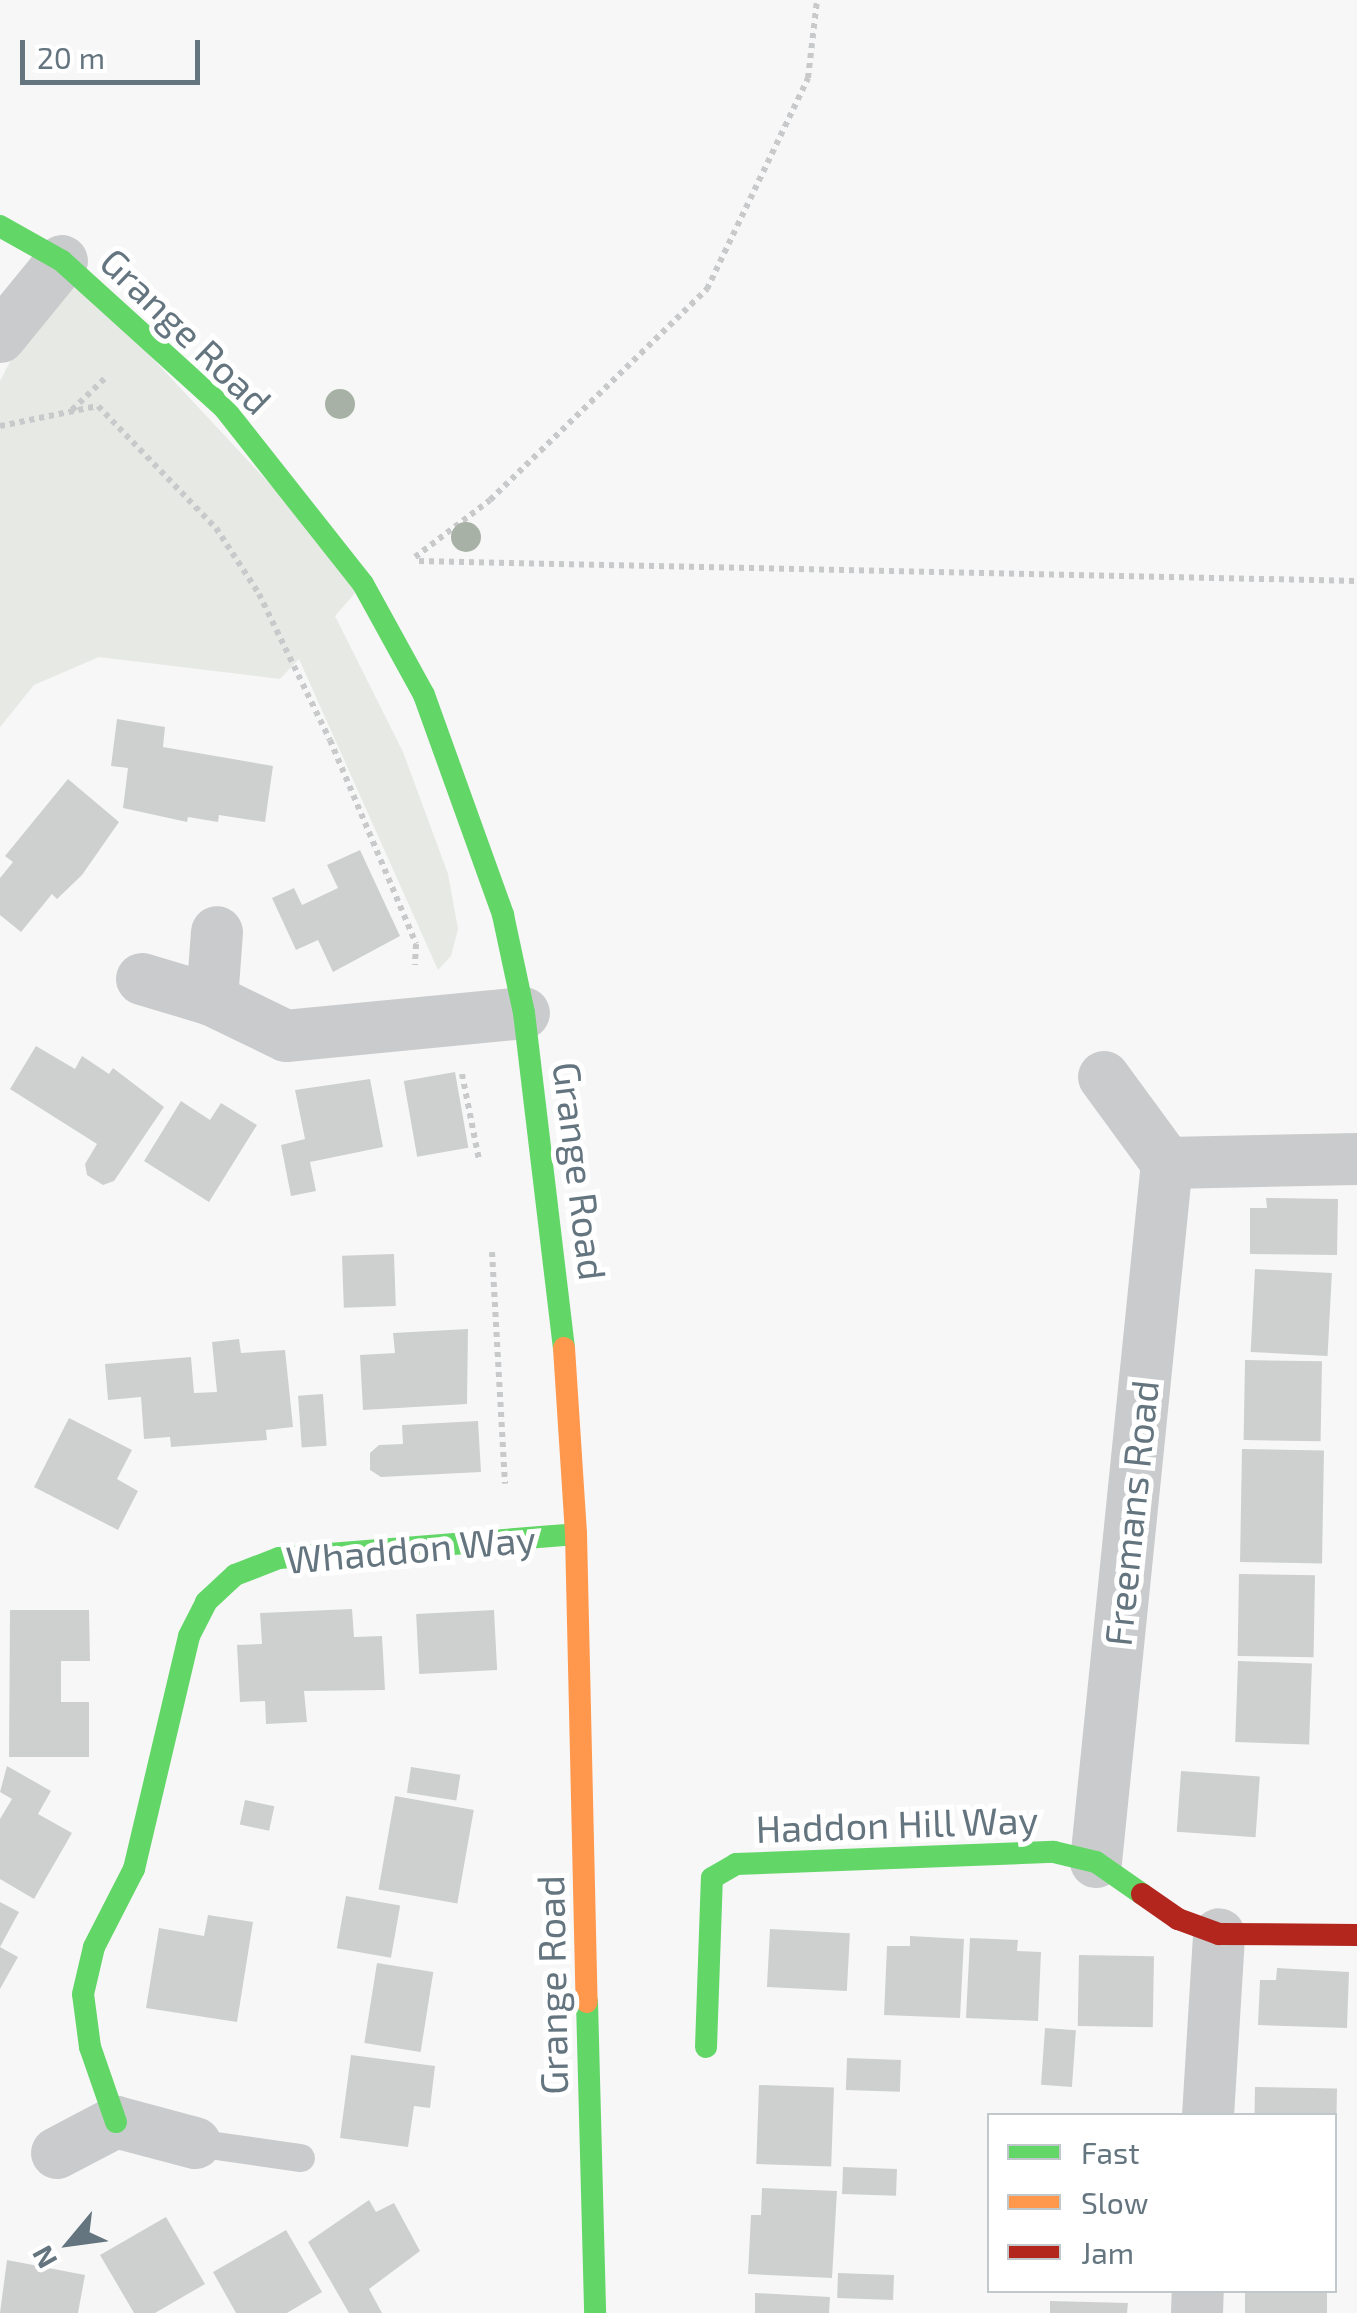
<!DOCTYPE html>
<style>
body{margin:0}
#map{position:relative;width:1357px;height:2313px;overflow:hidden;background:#f7f7f7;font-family:"Exo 2",sans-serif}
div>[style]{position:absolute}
.green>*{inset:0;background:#e6e9e4}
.building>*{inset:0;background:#ced0d0;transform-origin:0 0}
.path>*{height:6px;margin-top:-3px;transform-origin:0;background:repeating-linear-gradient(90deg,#c7c9ca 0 5px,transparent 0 10px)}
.lane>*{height:28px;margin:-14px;padding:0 14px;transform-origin:14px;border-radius:14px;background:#cacbcc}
.street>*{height:52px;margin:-26px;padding:0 26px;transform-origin:26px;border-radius:26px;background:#cacbcc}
.fast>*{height:22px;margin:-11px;padding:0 11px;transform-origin:11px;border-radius:11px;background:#63d668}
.slow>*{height:22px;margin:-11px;padding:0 11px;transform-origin:11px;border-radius:11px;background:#ff974d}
.jam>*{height:22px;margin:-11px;padding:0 11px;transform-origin:11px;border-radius:11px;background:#b3261e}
.trees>*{width:30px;height:30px;margin:-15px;border-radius:50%;background:#a8b1a6}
span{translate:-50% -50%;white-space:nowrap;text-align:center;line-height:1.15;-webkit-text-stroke:10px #fff;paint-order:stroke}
.street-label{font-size:38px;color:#64757f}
.legend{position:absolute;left:987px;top:2113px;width:350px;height:180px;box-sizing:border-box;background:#fff;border:2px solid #c1c8cc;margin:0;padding:12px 18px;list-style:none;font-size:30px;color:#64757f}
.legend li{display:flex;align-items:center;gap:20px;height:50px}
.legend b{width:50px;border:2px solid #c1c8cc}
.north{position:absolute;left:20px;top:2193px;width:100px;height:100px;-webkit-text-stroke:8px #fff;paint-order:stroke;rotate:241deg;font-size:28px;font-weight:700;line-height:40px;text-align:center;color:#64757f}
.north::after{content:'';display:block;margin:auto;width:35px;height:45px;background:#64757f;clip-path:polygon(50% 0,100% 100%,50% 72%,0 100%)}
.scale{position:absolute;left:20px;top:40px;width:180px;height:45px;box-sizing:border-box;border:5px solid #64757f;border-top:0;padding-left:12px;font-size:30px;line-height:35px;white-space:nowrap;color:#64757f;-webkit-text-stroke:8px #fff;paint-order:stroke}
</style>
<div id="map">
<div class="green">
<i style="clip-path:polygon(62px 261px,363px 584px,335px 616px,403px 752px,448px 874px,458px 929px,451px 956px,438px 970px,299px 659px,280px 679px,99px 657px,34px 685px,0 727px,0 381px)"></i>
</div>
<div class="building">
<i style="clip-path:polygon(117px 719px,165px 727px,163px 747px,273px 766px,265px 822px,219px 815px,218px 822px,188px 817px,187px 822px,123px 808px,128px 768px,111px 766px)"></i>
<i style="clip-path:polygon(68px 779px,119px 822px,82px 875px,57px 899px,52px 894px,21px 932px,0 915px,0 878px,13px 862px,5px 856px)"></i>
<i style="clip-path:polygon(360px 850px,400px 936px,333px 972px,318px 940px,296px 950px,272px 898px,294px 888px,302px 905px,338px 888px,327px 865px)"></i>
<i style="clip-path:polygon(36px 1046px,75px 1069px,82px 1056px,109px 1074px,113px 1068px,164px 1107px,114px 1181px,103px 1185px,87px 1175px,85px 1164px,97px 1144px,10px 1089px)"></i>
<i style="left:455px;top:1072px;width:77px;height:52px;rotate:80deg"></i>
<i style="clip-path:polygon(370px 1079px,383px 1147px,310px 1162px,316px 1191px,291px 1196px,281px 1145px,305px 1139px,295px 1090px)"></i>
<i style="clip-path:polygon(181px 1101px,210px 1120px,221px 1103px,257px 1125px,209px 1202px,144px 1161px)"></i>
<i style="clip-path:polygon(1266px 1198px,1338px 1199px,1337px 1255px,1250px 1254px,1250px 1208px,1267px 1208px)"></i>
<i style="left:394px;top:1254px;width:52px;height:52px;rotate:88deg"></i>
<i style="left:1255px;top:1269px;width:77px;height:83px;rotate:3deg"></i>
<i style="clip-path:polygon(468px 1329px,467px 1404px,363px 1410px,360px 1355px,395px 1353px,393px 1333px)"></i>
<i style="clip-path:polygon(239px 1339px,241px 1353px,285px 1350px,293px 1427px,266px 1430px,267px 1440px,171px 1447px,170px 1437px,144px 1439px,141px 1397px,108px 1400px,105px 1364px,191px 1357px,194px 1393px,217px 1392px,212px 1342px)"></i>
<i style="left:1245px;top:1360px;width:77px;height:80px;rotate:1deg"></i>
<i style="left:323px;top:1394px;width:52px;height:25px;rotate:86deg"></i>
<i style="clip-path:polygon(69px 1418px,132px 1450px,117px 1479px,138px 1491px,118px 1530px,34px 1487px)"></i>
<i style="clip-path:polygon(478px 1421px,481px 1472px,381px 1477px,370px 1470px,370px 1453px,379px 1445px,403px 1444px,402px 1425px)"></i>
<i style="left:1242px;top:1449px;width:82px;height:113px;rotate:1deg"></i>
<i style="left:1239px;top:1574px;width:76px;height:82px;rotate:1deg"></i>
<i style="clip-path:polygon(352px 1609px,354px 1637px,382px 1636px,385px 1690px,304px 1691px,307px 1722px,266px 1724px,265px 1701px,240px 1702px,237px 1645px,262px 1644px,260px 1613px)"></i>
<i style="clip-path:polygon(10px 1610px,89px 1610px,90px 1661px,61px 1661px,61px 1702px,89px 1702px,89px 1757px,9px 1757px)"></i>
<i style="left:494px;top:1610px;width:60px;height:78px;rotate:87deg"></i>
<i style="left:1238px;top:1661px;width:74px;height:81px;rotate:2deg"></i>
<i style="clip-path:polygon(7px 1766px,51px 1791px,38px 1814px,72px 1833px,34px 1899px,0 1879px,0 1819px,12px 1799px,0 1792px)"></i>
<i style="left:411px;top:1767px;width:50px;height:26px;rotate:9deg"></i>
<i style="left:1181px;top:1771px;width:79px;height:61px;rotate:4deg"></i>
<i style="left:395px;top:1796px;width:80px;height:95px;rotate:10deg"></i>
<i style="left:245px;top:1800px;width:30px;height:25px;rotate:12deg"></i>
<i style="left:346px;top:1896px;width:55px;height:53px;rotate:10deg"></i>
<i style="clip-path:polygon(0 1902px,19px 1912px,0 1947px,18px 1957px,0 1989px)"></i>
<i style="clip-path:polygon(208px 1915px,253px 1922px,237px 2022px,146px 2008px,159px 1928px,204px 1936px)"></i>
<i style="left:770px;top:1929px;width:80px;height:58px;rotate:3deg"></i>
<i style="clip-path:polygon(910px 1936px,964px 1939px,960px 2018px,884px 2015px,887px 1946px,910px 1946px)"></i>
<i style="clip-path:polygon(970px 1938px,1018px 1940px,1017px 1951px,1041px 1952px,1038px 2021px,966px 2018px)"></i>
<i style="left:1079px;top:1955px;width:75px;height:71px;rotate:1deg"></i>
<i style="left:377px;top:1963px;width:57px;height:81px;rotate:9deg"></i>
<i style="clip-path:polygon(1277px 1968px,1349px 1972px,1347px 2028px,1258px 2025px,1260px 1980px,1276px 1980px)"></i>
<i style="left:1045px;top:2028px;width:31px;height:57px;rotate:4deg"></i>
<i style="clip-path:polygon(351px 2055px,435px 2066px,430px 2108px,414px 2106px,408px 2147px,340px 2138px)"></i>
<i style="left:847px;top:2058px;width:54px;height:32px;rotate:2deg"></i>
<i style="left:759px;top:2085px;width:75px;height:79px;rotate:2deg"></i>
<i style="left:1255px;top:2087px;width:82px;height:29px;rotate:1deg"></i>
<i style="left:843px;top:2167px;width:54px;height:27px;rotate:2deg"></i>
<i style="clip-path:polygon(762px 2188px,837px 2191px,832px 2278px,748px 2274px,751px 2215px,761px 2215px)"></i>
<i style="clip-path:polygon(369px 2200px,376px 2212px,394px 2203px,420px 2251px,369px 2289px,382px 2313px,349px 2313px,308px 2242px)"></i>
<i style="clip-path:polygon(166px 2217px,205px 2284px,155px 2313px,134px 2313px,100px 2255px)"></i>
<i style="clip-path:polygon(286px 2230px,322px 2292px,287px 2313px,236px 2313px,213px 2272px)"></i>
<i style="clip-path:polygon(7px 2260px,85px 2275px,78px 2313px,0 2313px)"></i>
<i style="left:838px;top:2273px;width:56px;height:25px;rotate:2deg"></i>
<i style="left:1245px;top:2290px;width:82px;height:23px"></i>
<i style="clip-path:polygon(755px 2293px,830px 2297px,829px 2313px,755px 2313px)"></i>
<i style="clip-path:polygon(1050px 2301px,1128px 2303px,1127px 2313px,1050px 2313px)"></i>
</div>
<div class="path">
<i style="left:72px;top:410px;width:47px;rotate:-44.1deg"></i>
<i style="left:0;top:426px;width:100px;rotate:-11.5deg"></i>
<i style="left:98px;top:406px;width:170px;rotate:46deg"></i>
<i style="left:216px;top:528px;width:79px;rotate:56.9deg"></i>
<i style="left:259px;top:594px;width:162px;rotate:64.1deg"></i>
<i style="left:330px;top:740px;width:221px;rotate:67.1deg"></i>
<i style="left:416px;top:944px;width:21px;rotate:93deg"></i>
<i style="left:415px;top:557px;width:94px;rotate:-37.2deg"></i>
<i style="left:490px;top:500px;width:303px;rotate:-44.2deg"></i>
<i style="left:707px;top:289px;width:234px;rotate:-64.4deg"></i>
<i style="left:808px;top:78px;width:79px;rotate:-83.4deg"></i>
<i style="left:419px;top:561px;width:938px;rotate:1.22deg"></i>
<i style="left:462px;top:1074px;width:88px;rotate:78.8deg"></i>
<i style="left:492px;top:1252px;width:232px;rotate:86.8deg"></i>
</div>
<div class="lane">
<i style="left:195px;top:2143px;width:107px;rotate:8.1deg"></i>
</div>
<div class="street">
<i style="left:0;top:337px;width:98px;rotate:-50.8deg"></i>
<i style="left:142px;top:979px;width:73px;rotate:16.7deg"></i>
<i style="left:212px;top:1000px;width:82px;rotate:25.9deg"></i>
<i style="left:286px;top:1036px;width:239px;rotate:-5.5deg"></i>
<i style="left:212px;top:1000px;width:68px;rotate:-85.8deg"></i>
<i style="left:1104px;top:1077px;width:107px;rotate:53.8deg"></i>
<i style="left:1167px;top:1163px;width:190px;rotate:-1.2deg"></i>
<i style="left:1096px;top:1862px;width:703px;rotate:-84.2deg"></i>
<i style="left:1208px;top:2116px;width:182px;rotate:-86.5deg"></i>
<i style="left:57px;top:2153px;width:67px;rotate:-27.7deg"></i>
<i style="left:116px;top:2122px;width:82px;rotate:14.9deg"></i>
<i style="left:1197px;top:2313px;width:23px;rotate:-88deg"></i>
</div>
<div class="fast">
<i style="left:0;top:226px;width:71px;rotate:29.4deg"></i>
<i style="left:62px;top:261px;width:219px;rotate:42.2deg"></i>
<i style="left:224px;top:408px;width:224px;rotate:51.7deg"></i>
<i style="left:363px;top:584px;width:127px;rotate:61.2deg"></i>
<i style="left:424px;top:695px;width:234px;rotate:70.2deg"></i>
<i style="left:503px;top:915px;width:100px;rotate:77.9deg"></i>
<i style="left:524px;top:1013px;width:337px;rotate:83.2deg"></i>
<i style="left:587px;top:2002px;width:311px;rotate:88.5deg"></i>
<i style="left:706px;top:2047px;width:169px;rotate:-88deg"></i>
<i style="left:712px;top:1878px;width:28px;rotate:-30deg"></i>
<i style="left:736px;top:1864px;width:318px;rotate:-2.2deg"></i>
<i style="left:1054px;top:1852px;width:43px;rotate:13.4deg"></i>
<i style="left:1096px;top:1862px;width:56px;rotate:34.8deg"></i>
<i style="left:116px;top:2122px;width:79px;rotate:-109.1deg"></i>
<i style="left:90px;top:2047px;width:53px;rotate:-97.5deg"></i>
<i style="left:83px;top:1994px;width:48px;rotate:-76.8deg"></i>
<i style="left:94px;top:1947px;width:88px;rotate:-62.9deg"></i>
<i style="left:134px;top:1869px;width:239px;rotate:-76.7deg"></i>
<i style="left:189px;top:1636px;width:38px;rotate:-63deg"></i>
<i style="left:206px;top:1602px;width:40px;rotate:-43deg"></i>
<i style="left:235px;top:1575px;width:47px;rotate:-21.1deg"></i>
<i style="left:279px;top:1558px;width:298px;rotate:-4.6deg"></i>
</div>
<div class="slow">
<i style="left:564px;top:1348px;width:186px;rotate:86.3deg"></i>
<i style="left:576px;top:1534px;width:468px;rotate:88.7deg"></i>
</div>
<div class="jam">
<i style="left:1142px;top:1894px;width:44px;rotate:34.8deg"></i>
<i style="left:1178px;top:1919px;width:44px;rotate:20.1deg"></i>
<i style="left:1219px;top:1934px;width:138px;rotate:0.4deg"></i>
</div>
<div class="trees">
<i style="left:340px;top:404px"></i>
<i style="left:466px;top:537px"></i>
</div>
<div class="street-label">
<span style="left:186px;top:331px;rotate:44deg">Grange Road</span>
<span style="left:580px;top:1171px;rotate:83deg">Grange Road</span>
<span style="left:1131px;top:1513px;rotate:-84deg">Freemans Road</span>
<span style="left:411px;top:1549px;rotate:-5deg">Whaddon Way</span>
<span style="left:897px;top:1824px;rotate:-2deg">Haddon Hill Way</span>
<span style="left:552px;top:1985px;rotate:-91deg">Grange Road</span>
</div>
<ul class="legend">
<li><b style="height:12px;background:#63d668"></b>Fast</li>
<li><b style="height:12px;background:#ff974d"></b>Slow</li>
<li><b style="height:12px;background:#b3261e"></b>Jam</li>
</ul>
<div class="north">N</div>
<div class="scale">20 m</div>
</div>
